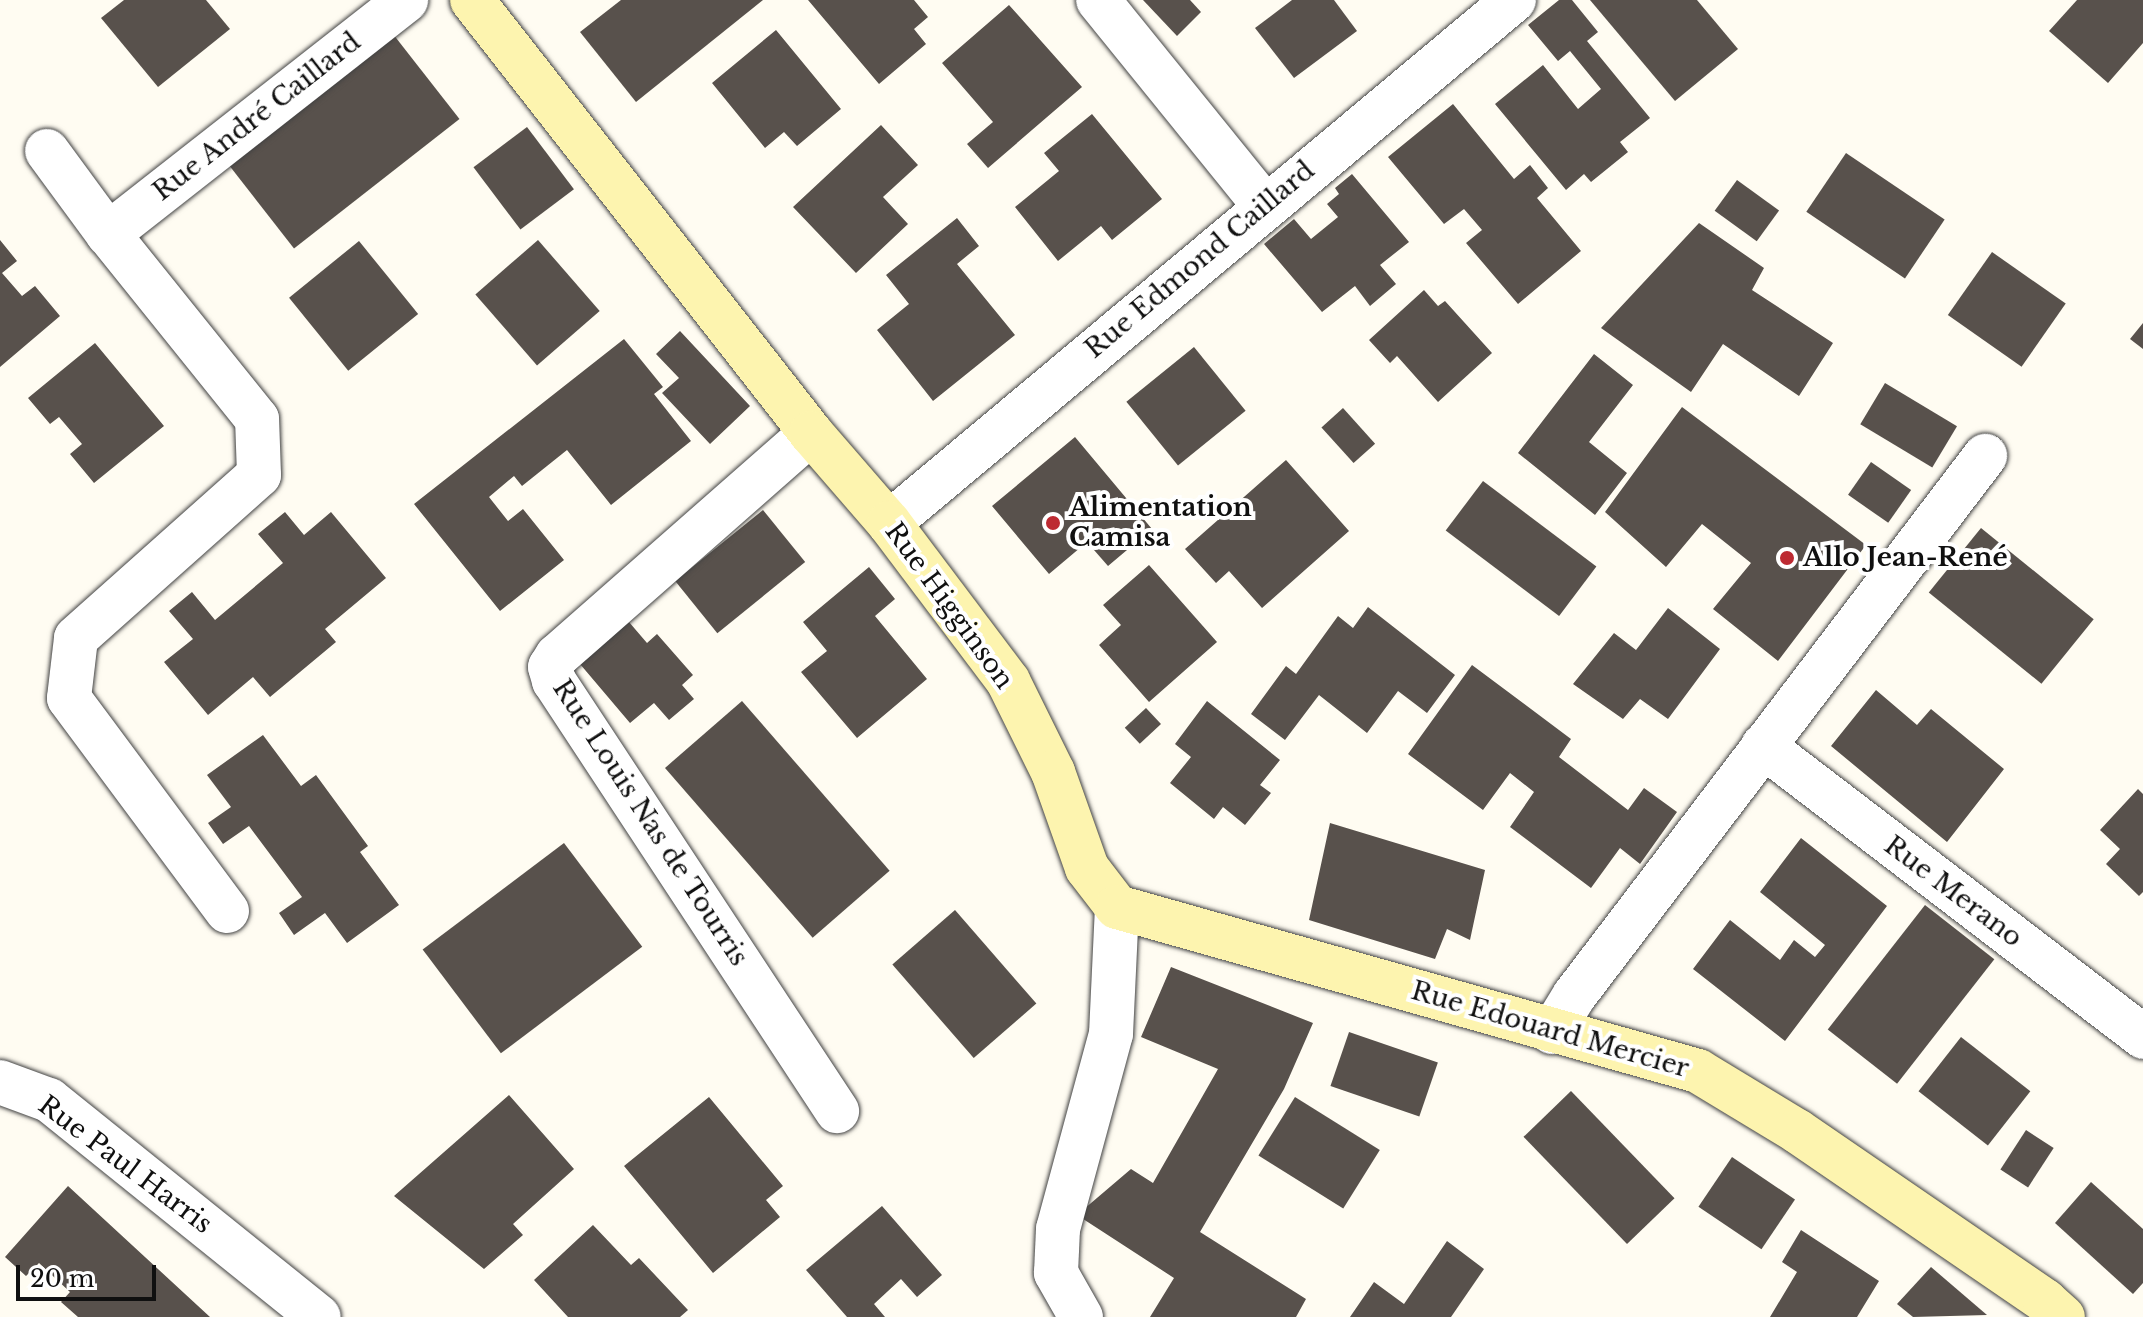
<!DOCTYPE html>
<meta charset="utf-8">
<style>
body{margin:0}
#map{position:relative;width:2143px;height:1317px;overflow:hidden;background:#fffcf2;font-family:"Libre Baskerville",serif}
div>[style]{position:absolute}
.building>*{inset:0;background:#58514c;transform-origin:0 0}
.roads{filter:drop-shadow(0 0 2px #434343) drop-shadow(0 0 2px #434343)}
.street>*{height:44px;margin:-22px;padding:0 22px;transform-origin:22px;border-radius:22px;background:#fff}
.secondary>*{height:44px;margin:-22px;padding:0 22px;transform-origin:22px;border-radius:22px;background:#fdf4af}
.dots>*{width:22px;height:22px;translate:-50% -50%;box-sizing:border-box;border:4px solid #fff;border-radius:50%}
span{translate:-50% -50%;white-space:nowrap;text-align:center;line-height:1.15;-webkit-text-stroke:8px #fff;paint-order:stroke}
.street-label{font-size:26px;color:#101010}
.poi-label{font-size:26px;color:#101010;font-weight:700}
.left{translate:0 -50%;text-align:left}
.scale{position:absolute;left:16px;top:1265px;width:140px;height:36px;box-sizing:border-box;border:4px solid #101010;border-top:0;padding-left:10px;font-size:24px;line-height:28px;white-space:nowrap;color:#101010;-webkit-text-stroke:6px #fff;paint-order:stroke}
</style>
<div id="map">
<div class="building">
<i style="clip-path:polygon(124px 0,206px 0,230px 29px,158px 87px,101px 18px)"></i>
<i style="clip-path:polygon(621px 0,763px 0,636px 102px,580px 32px)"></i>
<i style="clip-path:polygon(808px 0,914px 0,928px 17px,914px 29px,926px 44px,879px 84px)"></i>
<i style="clip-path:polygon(1143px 0,1190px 0,1201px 12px,1177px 36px)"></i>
<i style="clip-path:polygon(1292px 0,1334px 0,1357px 31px,1294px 78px,1255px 28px)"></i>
<i style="clip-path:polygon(1559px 0,1572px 0,1598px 32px,1587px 41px,1650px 118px,1620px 142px,1628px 152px,1591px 182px,1584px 174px,1566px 190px,1495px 104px,1543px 65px,1578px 109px,1601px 89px,1570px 51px,1558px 61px,1528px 25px)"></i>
<i style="clip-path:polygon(1590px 0,1697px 0,1738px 49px,1675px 101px)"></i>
<i style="clip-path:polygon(2077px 0,2143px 0,2143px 43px,2108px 83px,2049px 31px)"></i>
<i style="clip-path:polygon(1009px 5px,1082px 87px,988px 168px,967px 144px,993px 122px,942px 63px)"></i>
<i style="clip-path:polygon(776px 30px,841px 109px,797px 146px,784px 132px,765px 148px,712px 83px)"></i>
<i style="left:393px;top:34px;width:108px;height:210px;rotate:52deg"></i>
<i style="clip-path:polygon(1453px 104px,1514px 179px,1530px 165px,1548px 188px,1537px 198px,1581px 251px,1518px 304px,1466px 243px,1482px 230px,1464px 209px,1444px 224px,1388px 157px)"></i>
<i style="clip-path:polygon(1092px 114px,1162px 199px,1112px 240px,1101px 226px,1058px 261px,1015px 207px,1059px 171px,1044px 153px)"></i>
<i style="clip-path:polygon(881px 125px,918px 165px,883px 197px,908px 224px,856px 273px,793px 207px)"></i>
<i style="left:527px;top:127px;width:78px;height:67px;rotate:53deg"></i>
<i style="left:1846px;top:153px;width:119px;height:71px;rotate:34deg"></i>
<i style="clip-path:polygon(1352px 174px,1409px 242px,1380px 265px,1396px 284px,1370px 306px,1355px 286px,1322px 312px,1264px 244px,1294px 219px,1311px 239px,1338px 217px,1327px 204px,1339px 194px,1335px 188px)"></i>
<i style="left:1737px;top:180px;width:52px;height:38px;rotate:36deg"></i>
<i style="clip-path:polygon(957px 218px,979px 246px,957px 264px,1015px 335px,933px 401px,877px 330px,909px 304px,886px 275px)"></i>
<i style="clip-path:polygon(1699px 223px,1764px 268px,1752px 290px,1833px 343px,1799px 396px,1723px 344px,1691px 392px,1601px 328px)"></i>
<i style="clip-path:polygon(0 240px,17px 261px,2px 273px,22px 296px,35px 286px,60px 316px,0 367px)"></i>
<i style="left:538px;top:240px;width:94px;height:83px;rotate:49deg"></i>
<i style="left:359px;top:241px;width:94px;height:90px;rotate:51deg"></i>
<i style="left:1992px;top:252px;width:90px;height:77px;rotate:35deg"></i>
<i style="clip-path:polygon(1424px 290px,1438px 306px,1445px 301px,1492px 353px,1438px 402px,1397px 356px,1390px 363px,1369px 340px)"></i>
<i style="clip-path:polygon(2143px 323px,2143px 349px,2130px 339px)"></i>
<i style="clip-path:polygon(680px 331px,750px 406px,710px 444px,662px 393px,679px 378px,656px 354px)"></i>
<i style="clip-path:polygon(624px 339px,663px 387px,654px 394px,691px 441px,611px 505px,567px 450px,522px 486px,514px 476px,489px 497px,508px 521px,523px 509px,564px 560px,500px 611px,414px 504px)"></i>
<i style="clip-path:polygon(95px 343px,164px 426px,94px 483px,70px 454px,82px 444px,59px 417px,50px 424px,28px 398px)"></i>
<i style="left:1194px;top:347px;width:82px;height:87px;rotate:51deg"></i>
<i style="clip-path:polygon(1594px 354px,1633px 385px,1589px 442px,1627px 473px,1595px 515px,1518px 453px)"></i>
<i style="left:1885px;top:383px;width:84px;height:48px;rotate:31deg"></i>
<i style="clip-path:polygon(1682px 407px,1866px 545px,1778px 661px,1713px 609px,1751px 563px,1702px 524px,1666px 567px,1605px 512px)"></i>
<i style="left:1343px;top:408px;width:48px;height:29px;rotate:48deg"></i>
<i style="clip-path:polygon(1075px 437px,1152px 529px,1108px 566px,1087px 542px,1049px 574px,992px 506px)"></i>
<i style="clip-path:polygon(1286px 460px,1349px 531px,1262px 608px,1229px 571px,1216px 583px,1185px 549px)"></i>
<i style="left:1871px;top:462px;width:49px;height:40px;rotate:35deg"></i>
<i style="left:1483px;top:481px;width:142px;height:62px;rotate:37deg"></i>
<i style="left:763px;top:510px;width:67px;height:113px;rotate:51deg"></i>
<i style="clip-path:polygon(285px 512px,304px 535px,331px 512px,386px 578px,325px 629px,336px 642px,270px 697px,253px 677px,208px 715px,164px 662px,193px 639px,169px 611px,192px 592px,215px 620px,283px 563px,258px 534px)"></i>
<i style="left:1981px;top:528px;width:145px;height:83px;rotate:39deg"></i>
<i style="clip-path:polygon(1149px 565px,1217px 642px,1149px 702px,1099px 645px,1121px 625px,1103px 605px)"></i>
<i style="clip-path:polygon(869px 567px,895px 599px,875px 616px,927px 679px,857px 738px,801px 672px,827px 651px,803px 622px)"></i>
<i style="clip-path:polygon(1368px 607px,1455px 675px,1427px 713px,1398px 691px,1367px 733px,1319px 695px,1285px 740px,1251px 714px,1286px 666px,1296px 674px,1338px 616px,1353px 628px)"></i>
<i style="clip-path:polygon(1668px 608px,1720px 649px,1668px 719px,1640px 699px,1623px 719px,1573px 684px,1614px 633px,1636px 650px)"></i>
<i style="clip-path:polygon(629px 622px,647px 643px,657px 634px,693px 675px,682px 685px,694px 699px,669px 720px,654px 703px,630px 723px,580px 664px)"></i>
<i style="clip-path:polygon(1472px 665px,1571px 739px,1559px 757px,1628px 810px,1644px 788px,1677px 812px,1640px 864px,1620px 848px,1591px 888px,1510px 827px,1534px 792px,1510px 773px,1483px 810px,1408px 754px)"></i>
<i style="clip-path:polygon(1876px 690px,1917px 725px,1931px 709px,2004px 769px,1947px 842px,1831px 746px)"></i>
<i style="left:742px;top:701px;width:225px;height:102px;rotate:49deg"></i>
<i style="clip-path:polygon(1207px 701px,1280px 760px,1260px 785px,1271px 793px,1245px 825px,1223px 807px,1214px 819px,1170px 783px,1191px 757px,1175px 744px)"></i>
<i style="left:1146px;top:708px;width:22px;height:29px;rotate:47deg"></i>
<i style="clip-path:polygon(263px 735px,301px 786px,316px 775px,368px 846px,360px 852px,399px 905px,347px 943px,325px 913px,294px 935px,279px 913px,302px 897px,249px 826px,223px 844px,208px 823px,231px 807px,207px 775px)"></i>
<i style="clip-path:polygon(2138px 789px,2143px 794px,2143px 892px,2139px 896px,2106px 864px,2120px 849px,2100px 830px)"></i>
<i style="clip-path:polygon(1330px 823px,1485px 870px,1470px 940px,1447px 929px,1435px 959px,1309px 920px)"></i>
<i style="clip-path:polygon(1801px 838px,1887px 906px,1785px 1041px,1693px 969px,1730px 920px,1780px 960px,1794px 940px,1815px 957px,1825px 945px,1760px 892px)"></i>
<i style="left:564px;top:843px;width:130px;height:177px;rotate:53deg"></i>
<i style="left:1925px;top:905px;width:88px;height:158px;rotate:38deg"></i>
<i style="left:955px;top:910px;width:124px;height:83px;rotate:49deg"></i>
<i style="clip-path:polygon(1171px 967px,1313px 1023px,1284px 1089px,1200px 1232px,1306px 1299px,1296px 1317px,1150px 1317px,1174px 1278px,1077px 1215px,1131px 1169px,1153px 1183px,1218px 1069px,1141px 1037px)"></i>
<i style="left:1349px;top:1032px;width:94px;height:57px;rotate:19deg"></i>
<i style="left:1961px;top:1037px;width:88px;height:69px;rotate:38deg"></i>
<i style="left:1571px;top:1091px;width:149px;height:66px;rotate:46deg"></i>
<i style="clip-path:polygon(509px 1095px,574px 1169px,513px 1224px,523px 1235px,484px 1269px,394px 1196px)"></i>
<i style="clip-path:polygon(709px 1097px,783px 1186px,766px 1200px,780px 1217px,713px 1273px,624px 1166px)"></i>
<i style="left:1295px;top:1097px;width:100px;height:69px;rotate:32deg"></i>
<i style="left:2026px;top:1130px;width:33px;height:47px;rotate:33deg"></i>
<i style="left:1732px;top:1157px;width:76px;height:60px;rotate:34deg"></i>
<i style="clip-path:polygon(2091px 1182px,2143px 1229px,2143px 1283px,2133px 1294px,2055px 1223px)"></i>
<i style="clip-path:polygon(68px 1186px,210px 1317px,78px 1317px,61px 1302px,70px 1292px,39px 1263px,26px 1276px,5px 1257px)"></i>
<i style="clip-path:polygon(882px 1206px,942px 1275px,917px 1297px,901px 1279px,874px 1304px,885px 1317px,847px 1317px,806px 1270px)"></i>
<i style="clip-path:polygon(593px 1225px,631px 1265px,639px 1258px,688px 1310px,680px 1317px,568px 1317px,534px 1280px)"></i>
<i style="clip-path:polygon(1801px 1230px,1879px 1281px,1857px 1317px,1770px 1317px,1797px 1272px,1782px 1262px)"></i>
<i style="clip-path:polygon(1447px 1241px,1484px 1269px,1451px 1317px,1350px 1317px,1374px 1282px,1404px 1304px)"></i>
<i style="clip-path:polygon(1931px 1267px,1987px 1315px,1913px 1317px,1897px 1304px)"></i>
</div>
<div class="roads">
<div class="street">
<i style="left:1098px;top:0;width:265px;rotate:51deg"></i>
<i style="left:47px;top:151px;width:103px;rotate:53.7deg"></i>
<i style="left:811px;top:433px;width:338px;rotate:138.7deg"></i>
<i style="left:557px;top:656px;width:13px;rotate:122deg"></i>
<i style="left:550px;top:667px;width:15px;rotate:74deg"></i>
<i style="left:554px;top:681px;width:515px;rotate:56.65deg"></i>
<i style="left:889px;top:523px;width:815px;rotate:-39.92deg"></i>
<i style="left:1763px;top:746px;width:479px;rotate:37.4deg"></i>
<i style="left:227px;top:911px;width:265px;rotate:-126.6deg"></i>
<i style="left:69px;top:698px;width:60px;rotate:-83.3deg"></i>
<i style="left:76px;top:638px;width:245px;rotate:-41.7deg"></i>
<i style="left:259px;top:475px;width:56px;rotate:-92deg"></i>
<i style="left:257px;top:419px;width:238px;rotate:-128.8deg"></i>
<i style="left:108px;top:234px;width:379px;rotate:-38.1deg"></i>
<i style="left:1552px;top:1032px;width:42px;rotate:-58.6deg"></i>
<i style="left:1574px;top:996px;width:679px;rotate:-52.72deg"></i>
<i style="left:0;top:1082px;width:52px;rotate:20.2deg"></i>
<i style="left:49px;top:1100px;width:346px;rotate:38.8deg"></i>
<i style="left:1081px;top:1317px;width:51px;rotate:-119.6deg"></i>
<i style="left:1056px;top:1273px;width:44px;rotate:-87.4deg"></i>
<i style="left:1058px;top:1229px;width:202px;rotate:-74.8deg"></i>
<i style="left:1111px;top:1034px;width:127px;rotate:-87.3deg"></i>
</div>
<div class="secondary">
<i style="left:472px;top:0;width:550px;rotate:51.94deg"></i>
<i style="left:811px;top:433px;width:119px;rotate:49.1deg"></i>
<i style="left:889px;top:523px;width:198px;rotate:53deg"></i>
<i style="left:1008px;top:681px;width:102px;rotate:63.7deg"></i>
<i style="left:1053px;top:772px;width:102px;rotate:70.5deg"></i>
<i style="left:1087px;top:868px;width:49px;rotate:52.4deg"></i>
<i style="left:1117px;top:907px;width:604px;rotate:15.76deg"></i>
<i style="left:1698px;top:1071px;width:116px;rotate:31.2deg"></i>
<i style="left:1797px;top:1131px;width:301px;rotate:34.4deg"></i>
<i style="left:2045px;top:1301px;width:24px;rotate:42deg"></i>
</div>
</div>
<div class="dots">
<i style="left:1053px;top:523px;background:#bd2a32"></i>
<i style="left:1787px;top:558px;background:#bd2a32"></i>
</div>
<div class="street-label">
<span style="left:257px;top:117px;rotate:-38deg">Rue André Caillard</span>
<span style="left:1200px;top:260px;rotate:-40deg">Rue Edmond Caillard</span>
<span style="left:949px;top:606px;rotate:54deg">Rue Higginson</span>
<span style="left:650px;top:823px;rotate:57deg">Rue Louis Nas de Tourris</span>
<span style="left:1953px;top:892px;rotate:37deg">Rue Merano</span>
<span style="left:1550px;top:1030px;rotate:16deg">Rue Edouard Mercier</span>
<span style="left:125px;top:1165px;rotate:37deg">Rue Paul Harris</span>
</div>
<div class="poi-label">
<span class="left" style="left:1069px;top:523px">Alimentation<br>Camisa</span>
<span class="left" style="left:1803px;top:558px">Allo Jean-René</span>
</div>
<div class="scale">20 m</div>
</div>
